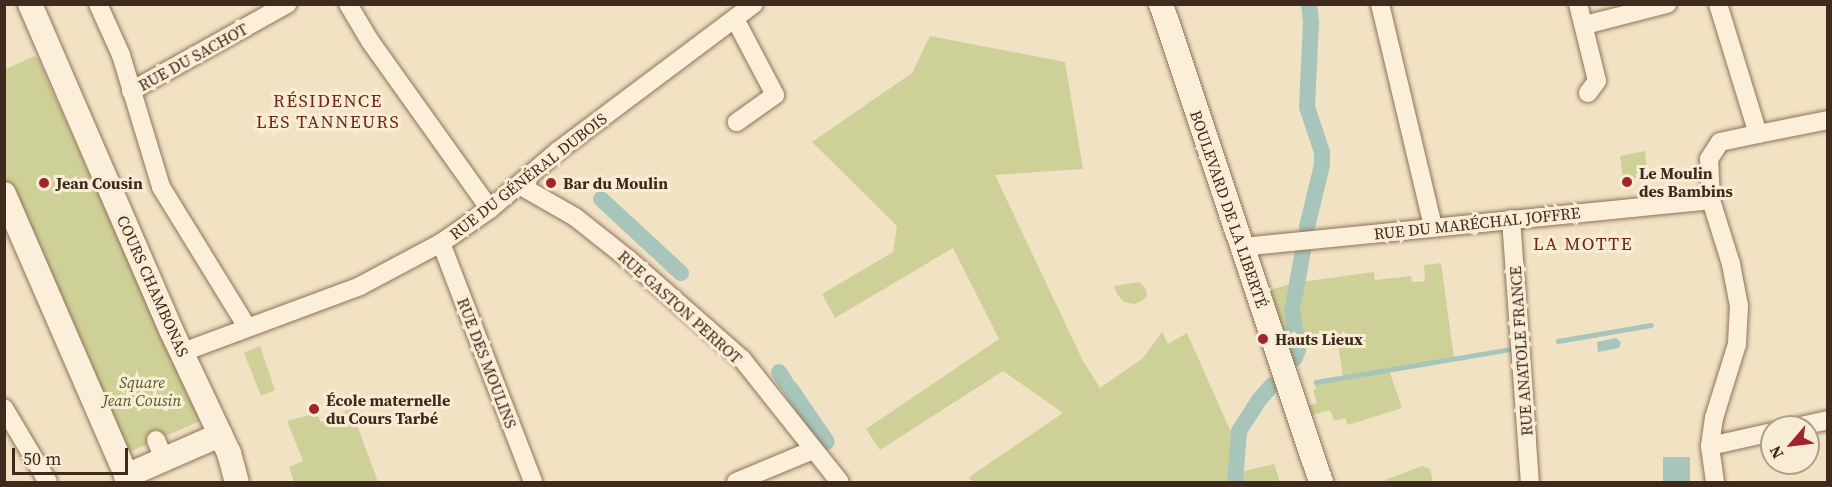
<!DOCTYPE html>
<meta charset="utf-8">
<style>
body{margin:0}
#map{position:relative;width:1832px;height:487px;overflow:hidden;background:#f2e2c4;font-family:"Source Serif 4",serif}
div>[style]{position:absolute}
.green>*{inset:0;background:#ced197}
.water>*{inset:0;background:#a7c5ba;transform-origin:0 0}
.stream>*{height:4.5px;margin:-2.25px;padding:0 2.25px;transform-origin:2.25px;border-radius:2.25px;background:#a7c5ba}
.canal>*{height:16px;margin:-8px;padding:0 8px;transform-origin:8px;border-radius:8px;background:#a7c5ba}
.roads{filter:drop-shadow(0 0 2px #8f7259) drop-shadow(0 0 2px #8f7259)}
.street>*{height:18px;margin:-9px;padding:0 9px;transform-origin:9px;border-radius:9px;background:#fcefd9}
.secondary>*{height:24px;margin:-12px;padding:0 12px;transform-origin:12px;border-radius:12px;background:#fcefd9}
.dots>*{width:16px;height:16px;translate:-50% -50%;box-sizing:border-box;border:3px solid #f9ecd5;border-radius:50%}
span{translate:-50% -50%;white-space:nowrap;text-align:center;line-height:1.15;-webkit-text-stroke:6px #f9ecd5;paint-order:stroke}
.street-label{font-size:16px;color:#3e2b1e}
.poi-label{font-size:16px;color:#3e2b1e;font-weight:700}
.left{translate:0 -50%;text-align:left}
.park-label{font-size:16px;color:#515c23;font-style:italic}
.neighbourhood-label{font-size:18px;color:#6e2619;letter-spacing:1.5px}
.frame{position:absolute;inset:0;border:6px solid #3e2b1e;pointer-events:none}
.north{position:absolute;left:1760px;top:415px;width:60px;height:60px;box-sizing:border-box;background:#f9ecd5;border:2px solid #ae9f8c;border-radius:50%;rotate:242deg;font-size:16px;font-weight:700;line-height:24px;text-align:center;color:#3e2b1e}
.north::after{content:'';display:block;margin:auto;width:21px;height:27px;background:#a3232c;clip-path:polygon(50% 0,100% 100%,50% 72%,0 100%)}
.scale{position:absolute;left:12px;top:448px;width:116px;height:27px;box-sizing:border-box;border:3px solid #3e2b1e;border-top:0;padding-left:8px;font-size:18px;line-height:21px;white-space:nowrap;color:#3e2b1e;-webkit-text-stroke:4px #f9ecd5;paint-order:stroke}
</style>
<div id="map">
<div class="green">
<i style="clip-path:polygon(930px 36px,1065px 62px,1083px 169px,995px 175px,1083px 361px,1100px 388px,1143px 358px,1162px 332px,1168px 344px,1187px 333px,1235px 441px,1232px 482px,972px 482px,969px 477px,1063px 413px,1003px 371px,880px 450px,866px 429px,999px 339px,953px 248px,835px 318px,822px 294px,893px 252px,897px 226px,812px 142px,912px 73px)"></i>
<i style="clip-path:polygon(34px 56px,38px 59px,200px 421px,125px 454px,5px 181px,4px 70px)"></i>
<i style="clip-path:polygon(1645px 151px,1647px 172px,1636px 173px,1636px 178px,1623px 180px,1620px 156px)"></i>
<i style="clip-path:polygon(1441px 263px,1454px 358px,1389px 370px,1402px 408px,1348px 425px,1345px 418px,1334px 421px,1330px 410px,1312px 415px,1308px 406px,1317px 403px,1313px 390px,1316px 389px,1314px 383px,1343px 376px,1336px 333px,1288px 343px,1270px 290px,1293px 283px,1374px 272px,1375px 280px,1411px 276px,1412px 282px,1425px 281px,1424px 265px)"></i>
<i style="clip-path:polygon(1139px 282px,1146px 289px,1147px 296px,1142px 301px,1134px 304px,1124px 302px,1117px 294px,1114px 286px)"></i>
<i style="clip-path:polygon(260px 346px,275px 390px,261px 396px,244px 353px)"></i>
<i style="clip-path:polygon(351px 409px,378px 482px,294px 482px,289px 467px,303px 461px,287px 421px,316px 413px,321px 422px)"></i>
<i style="clip-path:polygon(1274px 464px,1280px 482px,1239px 482px,1240px 472px)"></i>
<i style="clip-path:polygon(1422px 466px,1430px 469px,1433px 482px,1385px 482px,1385px 480px)"></i>
</div>
<div class="water">
<i style="clip-path:polygon(1616px 338px,1621px 342px,1619px 348px,1598px 352px,1597px 342px)"></i>
<i style="left:1690px;top:457px;width:25px;height:27px;rotate:90deg"></i>
</div>
<div class="stream">
<i style="left:1558px;top:341px;width:94px;rotate:-9.8deg"></i>
<i style="left:1316px;top:382px;width:198px;rotate:-9.6deg"></i>
</div>
<div class="canal">
<i style="left:601px;top:199px;width:109px;rotate:42.8deg"></i>
<i style="left:1307px;top:227px;width:64px;rotate:-76.4deg"></i>
<i style="left:1322px;top:165px;width:13px;rotate:-90deg"></i>
<i style="left:1322px;top:152px;width:47px;rotate:-108.4deg"></i>
<i style="left:1307px;top:107px;width:85px;rotate:-87.3deg"></i>
<i style="left:1311px;top:22px;width:18px;rotate:-96deg"></i>
<i style="left:1294px;top:300px;width:50px;rotate:-79.6deg"></i>
<i style="left:1292px;top:309px;width:41px;rotate:81.7deg"></i>
<i style="left:1298px;top:350px;width:9px;rotate:111deg"></i>
<i style="left:779px;top:372px;width:13px;rotate:58deg"></i>
<i style="left:790px;top:388px;width:65px;rotate:55.6deg"></i>
<i style="left:1235px;top:482px;width:51px;rotate:-85.5deg"></i>
<i style="left:1239px;top:431px;width:37px;rotate:-57deg"></i>
<i style="left:1259px;top:400px;width:20px;rotate:-49deg"></i>
</div>
<div class="roads">
<div class="street">
<i style="left:98px;top:4px;width:56px;rotate:65.7deg"></i>
<i style="left:121px;top:55px;width:138px;rotate:73.1deg"></i>
<i style="left:161px;top:187px;width:164px;rotate:58.4deg"></i>
<i style="left:348px;top:4px;width:43px;rotate:59.3deg"></i>
<i style="left:370px;top:41px;width:206px;rotate:54.5deg"></i>
<i style="left:1380px;top:4px;width:229px;rotate:76.6deg"></i>
<i style="left:1578px;top:4px;width:79px;rotate:76.1deg"></i>
<i style="left:1597px;top:81px;width:15px;rotate:127deg"></i>
<i style="left:735px;top:19px;width:86px;rotate:62.2deg"></i>
<i style="left:775px;top:95px;width:47px;rotate:144.6deg"></i>
<i style="left:1585px;top:25px;width:85px;rotate:-14.4deg"></i>
<i style="left:131px;top:91px;width:179px;rotate:-29.1deg"></i>
<i style="left:1758px;top:134px;width:71px;rotate:-11.3deg"></i>
<i style="left:519px;top:185px;width:64px;rotate:29.7deg"></i>
<i style="left:575px;top:217px;width:68px;rotate:38.4deg"></i>
<i style="left:628px;top:259px;width:152px;rotate:41.3deg"></i>
<i style="left:742px;top:359px;width:157px;rotate:51.5deg"></i>
<i style="left:1511px;top:219px;width:264px;rotate:85.9deg"></i>
<i style="left:441px;top:243px;width:256px;rotate:68.9deg"></i>
<i style="left:1242px;top:247px;width:471px;rotate:-5.7deg"></i>
<i style="left:183px;top:352px;width:189px;rotate:-20.4deg"></i>
<i style="left:360px;top:286px;width:92px;rotate:-28deg"></i>
<i style="left:441px;top:243px;width:60px;rotate:-34.8deg"></i>
<i style="left:490px;top:209px;width:89px;rotate:-40.5deg"></i>
<i style="left:558px;top:151px;width:245px;rotate:-36.9deg"></i>
<i style="left:4px;top:408px;width:86px;rotate:59.3deg"></i>
<i style="left:1796px;top:427px;width:33px;rotate:-12deg"></i>
<i style="left:156px;top:440px;width:21px;rotate:67deg"></i>
<i style="left:1710px;top:446px;width:64px;rotate:-12.7deg"></i>
<i style="left:736px;top:482px;width:83px;rotate:-22.6deg"></i>
<i style="left:1715px;top:482px;width:36px;rotate:-98deg"></i>
<i style="left:1710px;top:446px;width:28px;rotate:-82deg"></i>
<i style="left:1714px;top:418px;width:77px;rotate:-72.7deg"></i>
<i style="left:1737px;top:344px;width:38px;rotate:-87deg"></i>
<i style="left:1739px;top:306px;width:43px;rotate:-100.8deg"></i>
<i style="left:1731px;top:264px;width:67px;rotate:-107.4deg"></i>
<i style="left:1711px;top:200px;width:41px;rotate:-92.8deg"></i>
<i style="left:1709px;top:159px;width:20px;rotate:-57deg"></i>
<i style="left:1720px;top:142px;width:39px;rotate:-12deg"></i>
<i style="left:1758px;top:134px;width:136px;rotate:-107.1deg"></i>
</div>
<div class="secondary">
<i style="left:30px;top:4px;width:357px;rotate:66.6deg"></i>
<i style="left:172px;top:332px;width:134px;rotate:64.8deg"></i>
<i style="left:229px;top:453px;width:30px;rotate:75deg"></i>
<i style="left:1161px;top:4px;width:504px;rotate:71.49deg"></i>
<i style="left:4px;top:194px;width:314px;rotate:66.5deg"></i>
<i style="left:126px;top:476px;width:103px;rotate:-23.6deg"></i>
</div>
</div>
<div class="dots">
<i style="left:1627px;top:182px;background:#a3232c"></i>
<i style="left:44px;top:183px;background:#a3232c"></i>
<i style="left:551px;top:183px;background:#a3232c"></i>
<i style="left:1263px;top:339px;background:#a3232c"></i>
<i style="left:314px;top:409px;background:#a3232c"></i>
</div>
<div class="street-label">
<span style="left:193px;top:57px;rotate:-29deg">RUE DU SACHOT</span>
<span style="left:528px;top:176px;rotate:-38deg">RUE DU GÉNÉRAL DUBOIS</span>
<span style="left:1229px;top:209px;rotate:71deg">BOULEVARD DE LA LIBERTÉ</span>
<span style="left:1477px;top:223px;rotate:-6deg">RUE DU MARÉCHAL JOFFRE</span>
<span style="left:153px;top:286px;rotate:66deg">COURS CHAMBONAS</span>
<span style="left:680px;top:307px;rotate:42deg">RUE GASTON PERROT</span>
<span style="left:1521px;top:351px;rotate:-94deg">RUE ANATOLE FRANCE</span>
<span style="left:487px;top:363px;rotate:69deg">RUE DES MOULINS</span>
</div>
<div class="poi-label">
<span class="left" style="left:1639px;top:182px">Le Moulin<br>des Bambins</span>
<span class="left" style="left:56px;top:183px">Jean Cousin</span>
<span class="left" style="left:563px;top:183px">Bar du Moulin</span>
<span class="left" style="left:1275px;top:339px">Hauts Lieux</span>
<span class="left" style="left:326px;top:409px">École maternelle<br>du Cours Tarbé</span>
</div>
<div class="park-label">
<span style="left:142px;top:391px">Square<br>Jean Cousin</span>
</div>
<div class="neighbourhood-label">
<span style="left:328px;top:112px">RÉSIDENCE<br>LES TANNEURS</span>
<span style="left:1583px;top:244px">LA MOTTE</span>
</div>
<div class="frame"></div>
<div class="north">N</div>
<div class="scale">50 m</div>
</div>
